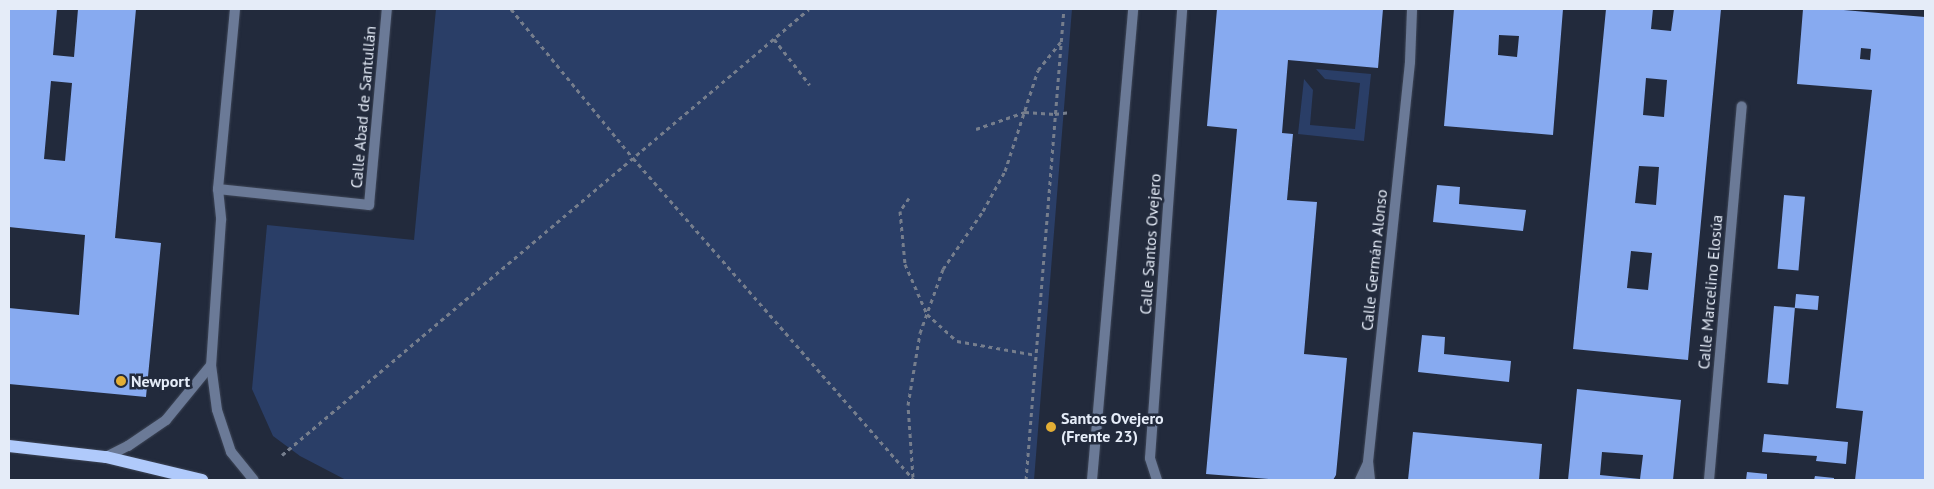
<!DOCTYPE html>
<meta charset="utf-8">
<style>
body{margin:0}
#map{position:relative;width:1934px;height:489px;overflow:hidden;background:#222a3c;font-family:"PT Sans",sans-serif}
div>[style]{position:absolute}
.green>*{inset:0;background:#2a3e67}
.building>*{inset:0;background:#87aaf0;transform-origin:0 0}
.path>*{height:3px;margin-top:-1.5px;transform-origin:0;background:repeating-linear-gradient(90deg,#767e8d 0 4px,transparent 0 8px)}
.roads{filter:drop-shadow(0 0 1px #3d4556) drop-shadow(0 0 1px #3d4556)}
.service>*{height:10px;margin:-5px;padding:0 5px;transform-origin:5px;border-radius:5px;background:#6b7a97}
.minor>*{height:10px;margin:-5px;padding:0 5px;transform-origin:5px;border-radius:5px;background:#6b7a97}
.primary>*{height:12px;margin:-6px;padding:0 6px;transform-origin:6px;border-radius:6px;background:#b0cafb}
.dots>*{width:14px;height:14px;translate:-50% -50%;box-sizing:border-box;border:2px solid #222a3c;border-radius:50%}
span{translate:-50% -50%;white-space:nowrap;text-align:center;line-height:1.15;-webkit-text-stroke:5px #222a3c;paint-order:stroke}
.street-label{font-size:16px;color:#e5ecf8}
.poi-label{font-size:16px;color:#e5ecf8;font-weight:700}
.left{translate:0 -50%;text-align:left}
.frame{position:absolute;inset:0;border:10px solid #e5ecf8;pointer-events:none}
</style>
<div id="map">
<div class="green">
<i style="clip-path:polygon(436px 9px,1072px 9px,1034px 480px,346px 480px,300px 456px,273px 436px,252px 389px,267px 225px,414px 240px)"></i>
<i style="clip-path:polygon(1316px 69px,1371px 74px,1364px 141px,1298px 134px,1304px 79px,1313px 90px,1310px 125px,1355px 129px,1360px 83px,1325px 79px)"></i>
</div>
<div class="building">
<i style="clip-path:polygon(evenodd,9px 9px,57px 9px,53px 55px,74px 57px,78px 9px,136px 9px,115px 238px,161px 243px,146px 397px,9px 384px,9px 308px,79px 315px,85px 235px,9px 227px,9px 9px,51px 81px,72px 83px,65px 161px,44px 159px,51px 81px)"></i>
<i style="clip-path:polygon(1217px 9px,1383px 9px,1378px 68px,1288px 60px,1282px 133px,1293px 134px,1287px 200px,1317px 202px,1304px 354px,1347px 358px,1336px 475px,1333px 480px,1281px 480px,1206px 474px,1237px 129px,1207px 126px)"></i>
<i style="clip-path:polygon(evenodd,1454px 9px,1563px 9px,1553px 135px,1444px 126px,1454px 9px,1499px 35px,1519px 36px,1517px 57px,1498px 55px,1499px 35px)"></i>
<i style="clip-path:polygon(evenodd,1606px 9px,1653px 9px,1651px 29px,1671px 31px,1674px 9px,1721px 9px,1688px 360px,1573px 349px,1606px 9px,1646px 78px,1667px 80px,1664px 117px,1643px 115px,1646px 78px,1606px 9px,1639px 166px,1659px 167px,1656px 205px,1635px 203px,1639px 166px,1606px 9px,1631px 251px,1652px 253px,1648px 290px,1627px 288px,1631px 251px)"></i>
<i style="clip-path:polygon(evenodd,1803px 9px,1832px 9px,1925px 17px,1925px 480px,1855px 480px,1863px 411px,1836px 408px,1872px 90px,1797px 84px,1803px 9px,1861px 48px,1871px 49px,1870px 60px,1860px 59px,1861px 48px)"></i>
<i style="clip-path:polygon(1437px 185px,1460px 187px,1459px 204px,1526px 210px,1523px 231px,1433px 222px)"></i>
<i style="left:1784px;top:195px;width:21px;height:74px;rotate:5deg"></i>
<i style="left:1796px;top:294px;width:23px;height:14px;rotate:5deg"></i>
<i style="left:1774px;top:306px;width:21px;height:77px;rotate:5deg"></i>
<i style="clip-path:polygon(1422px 335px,1445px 337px,1444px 354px,1511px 361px,1509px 382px,1418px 372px)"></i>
<i style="clip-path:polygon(evenodd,1577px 389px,1681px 400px,1673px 480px,1568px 480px,1577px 389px,1602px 452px,1643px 455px,1640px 479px,1600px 475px,1602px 452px)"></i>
<i style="clip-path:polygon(1413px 432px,1542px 444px,1539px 480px,1408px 480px)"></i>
<i style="clip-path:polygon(1764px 434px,1848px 442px,1846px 464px,1816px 461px,1817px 456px,1762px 452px)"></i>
<i style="clip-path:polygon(1747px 472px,1767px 474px,1767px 480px,1746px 480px)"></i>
<i style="clip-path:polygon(1815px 476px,1834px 478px,1834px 480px,1814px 480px)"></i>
</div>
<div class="path">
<i style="left:511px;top:9px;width:193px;rotate:50.7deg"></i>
<i style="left:633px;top:158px;width:427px;rotate:48.9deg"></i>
<i style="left:774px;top:39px;width:58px;rotate:52deg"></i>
<i style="left:976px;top:129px;width:52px;rotate:-19.1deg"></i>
<i style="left:1025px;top:112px;width:30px;rotate:4deg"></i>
<i style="left:1055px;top:114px;width:16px;rotate:-7deg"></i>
<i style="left:909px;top:198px;width:16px;rotate:125deg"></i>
<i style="left:900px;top:211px;width:53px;rotate:84.6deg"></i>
<i style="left:905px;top:264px;width:55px;rotate:66.3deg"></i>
<i style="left:927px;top:314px;width:40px;rotate:42deg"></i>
<i style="left:957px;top:341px;width:80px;rotate:10deg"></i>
<i style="left:282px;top:455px;width:690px;rotate:-40.24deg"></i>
<i style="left:913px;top:477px;width:72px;rotate:-94deg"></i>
<i style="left:908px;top:405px;width:73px;rotate:-80.5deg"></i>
<i style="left:920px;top:333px;width:68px;rotate:-70.2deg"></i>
<i style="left:943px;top:269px;width:70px;rotate:-55.4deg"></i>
<i style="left:983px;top:211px;width:46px;rotate:-61.2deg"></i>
<i style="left:1005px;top:171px;width:106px;rotate:-71.9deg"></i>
<i style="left:1038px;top:70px;width:36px;rotate:-51deg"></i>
<i style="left:1026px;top:480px;width:473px;rotate:-85.4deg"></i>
</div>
<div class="roads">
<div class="service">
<i style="left:1410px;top:62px;width:53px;rotate:-87.8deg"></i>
</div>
<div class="minor">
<i style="left:235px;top:9px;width:181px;rotate:95.4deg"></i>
<i style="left:218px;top:189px;width:31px;rotate:84deg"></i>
<i style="left:221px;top:220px;width:145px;rotate:93.9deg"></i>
<i style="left:211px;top:365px;width:45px;rotate:82.4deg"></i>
<i style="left:217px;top:410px;width:44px;rotate:71.6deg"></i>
<i style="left:231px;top:452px;width:36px;rotate:51deg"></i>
<i style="left:218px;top:189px;width:152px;rotate:6deg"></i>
<i style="left:369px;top:205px;width:197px;rotate:-84.8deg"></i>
<i style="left:106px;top:457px;width:25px;rotate:-27deg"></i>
<i style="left:128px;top:446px;width:46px;rotate:-34.4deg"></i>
<i style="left:166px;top:420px;width:71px;rotate:-50.7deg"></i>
<i style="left:1092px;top:480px;width:473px;rotate:-85deg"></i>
<i style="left:1157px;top:480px;width:23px;rotate:-108deg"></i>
<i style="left:1150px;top:458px;width:450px;rotate:-85.9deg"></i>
<i style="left:1360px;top:480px;width:19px;rotate:-65deg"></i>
<i style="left:1370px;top:480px;width:18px;rotate:-96deg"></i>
<i style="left:1368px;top:462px;width:402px;rotate:-84deg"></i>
<i style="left:1709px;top:480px;width:375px;rotate:-85deg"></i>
</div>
<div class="primary">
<i style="left:9px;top:446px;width:98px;rotate:6.5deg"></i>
<i style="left:106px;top:457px;width:99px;rotate:13.5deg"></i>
</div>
</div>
<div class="dots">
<i style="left:121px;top:381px;background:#e3ae35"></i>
<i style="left:1051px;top:427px;background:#e3ae35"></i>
</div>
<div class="street-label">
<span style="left:363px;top:107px;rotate:-85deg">Calle Abad de Santullán</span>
<span style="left:1150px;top:244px;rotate:-86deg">Calle Santos Ovejero</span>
<span style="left:1374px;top:260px;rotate:-84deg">Calle Germán Alonso</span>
<span style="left:1710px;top:292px;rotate:-85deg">Calle Marcelino Elosúa</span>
</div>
<div class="poi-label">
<span class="left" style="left:131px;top:381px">Newport</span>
<span class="left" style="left:1061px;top:427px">Santos Ovejero<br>(Frente 23)</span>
</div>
<div class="frame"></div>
</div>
